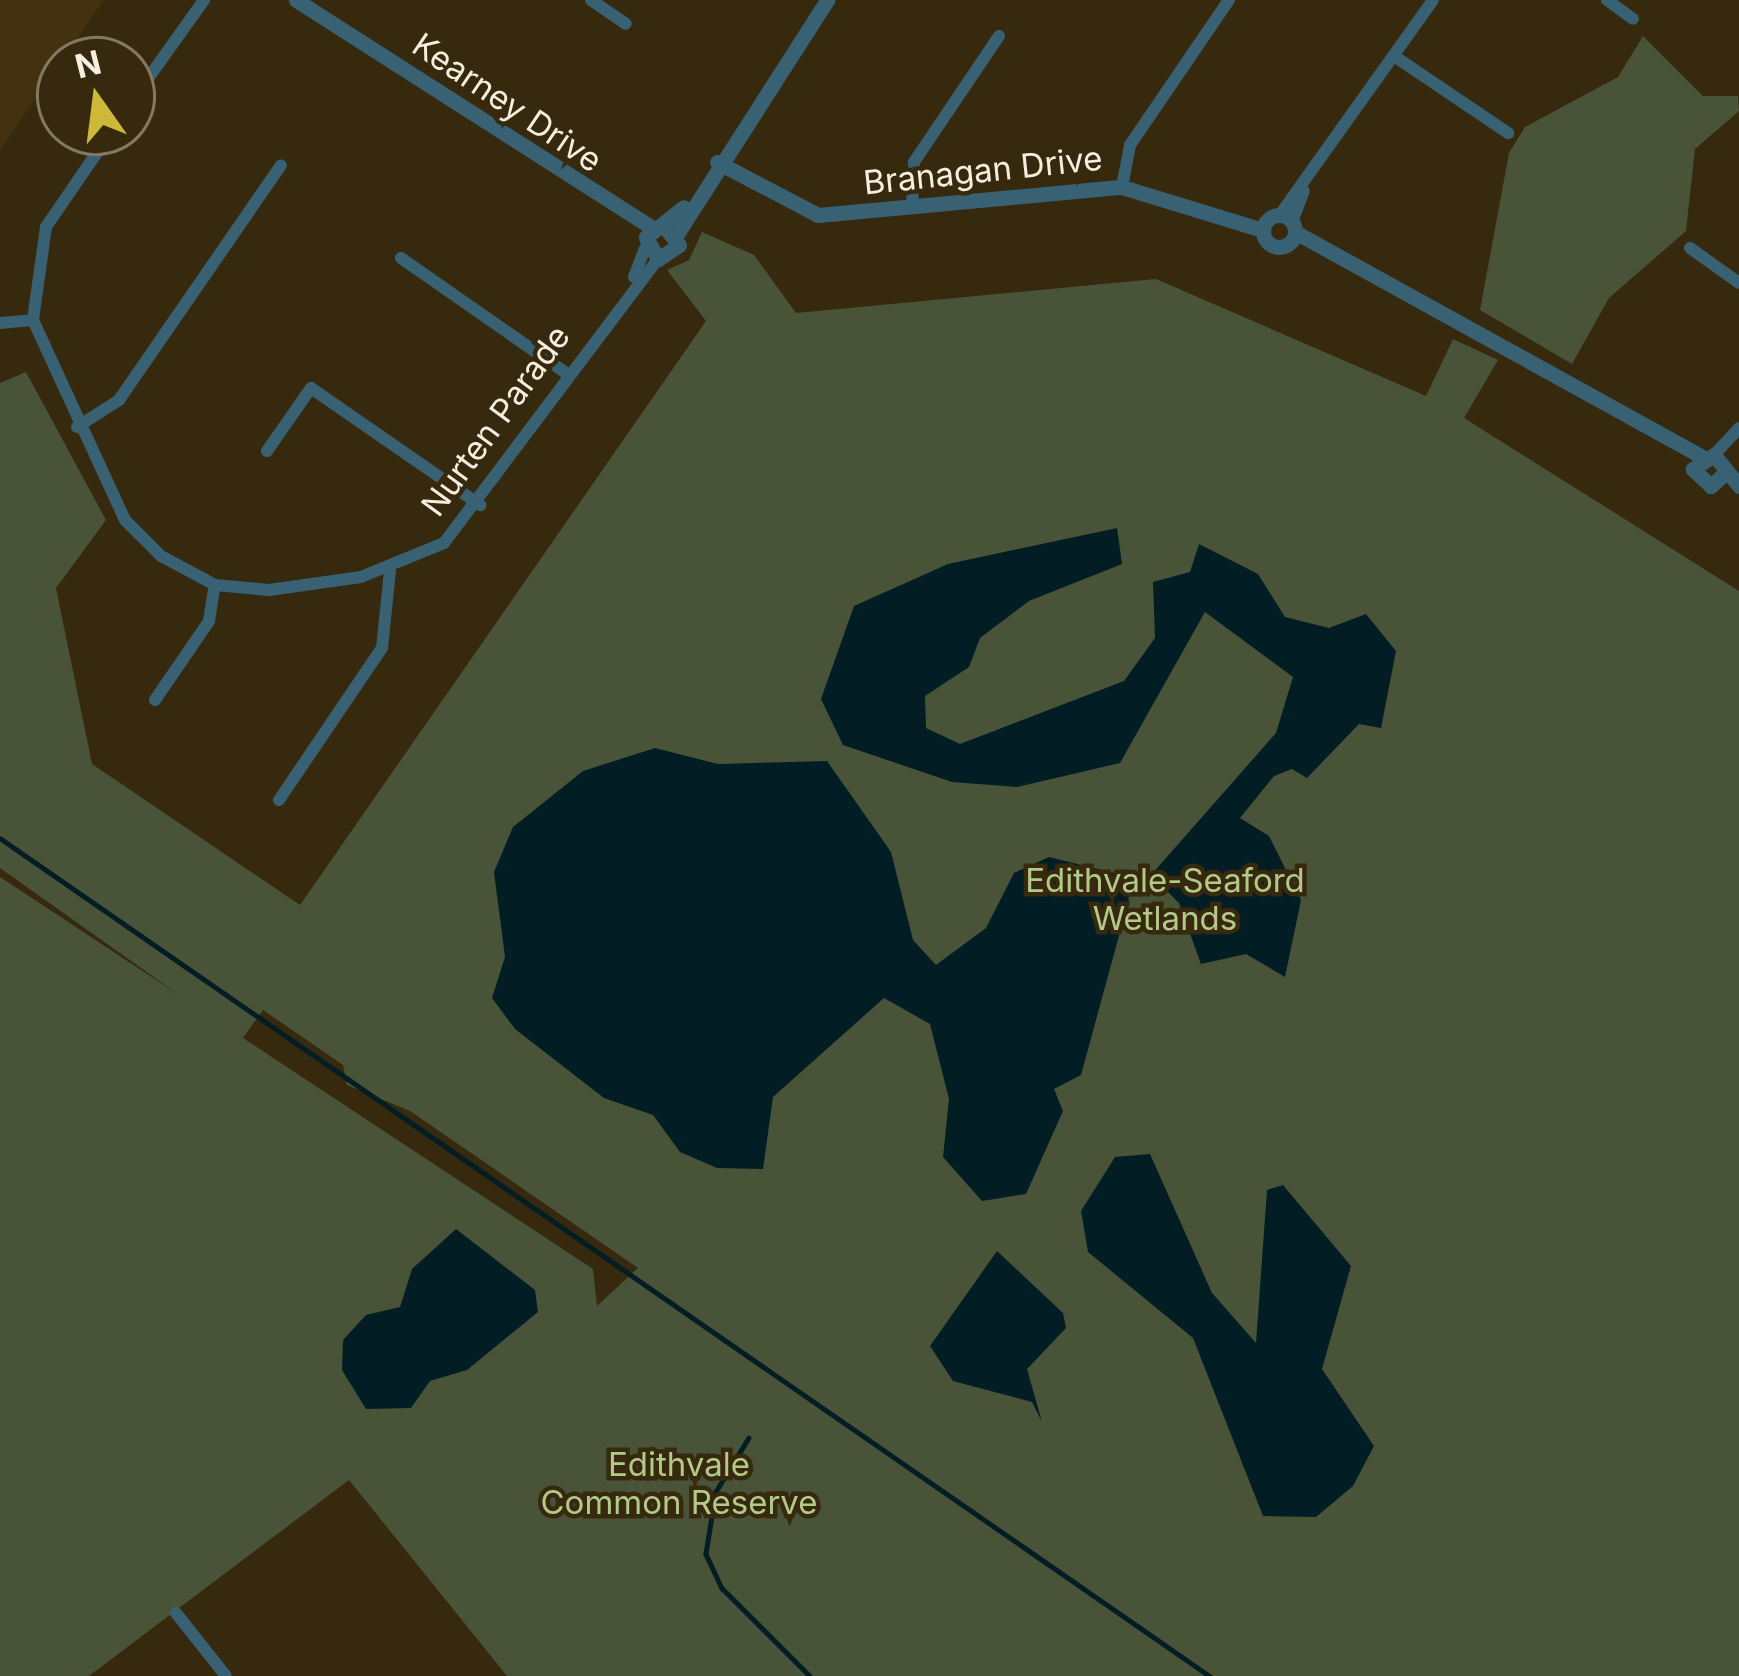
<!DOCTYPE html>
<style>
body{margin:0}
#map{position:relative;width:1739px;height:1676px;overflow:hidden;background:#36290e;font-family:Inter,sans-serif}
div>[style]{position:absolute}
.built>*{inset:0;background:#43320f}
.green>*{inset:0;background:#495337}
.water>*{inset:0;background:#021e24}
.stream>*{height:4.5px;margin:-2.25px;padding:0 2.25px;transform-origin:2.25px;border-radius:2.25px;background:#021e24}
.minor>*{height:12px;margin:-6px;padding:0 6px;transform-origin:6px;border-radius:6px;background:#386173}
.tertiary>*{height:15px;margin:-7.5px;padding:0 7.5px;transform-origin:7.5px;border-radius:7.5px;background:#386173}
.tertiary>.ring{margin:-7.5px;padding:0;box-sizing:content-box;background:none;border:15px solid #386173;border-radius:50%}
span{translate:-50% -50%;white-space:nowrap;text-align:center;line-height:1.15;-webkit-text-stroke:9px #36290e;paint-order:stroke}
.street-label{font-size:33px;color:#f6eede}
.park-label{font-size:33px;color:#b2c989}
.north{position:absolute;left:36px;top:36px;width:120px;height:120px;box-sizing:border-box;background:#36290e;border:3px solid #837861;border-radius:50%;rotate:346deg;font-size:33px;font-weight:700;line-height:48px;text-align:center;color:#f6eede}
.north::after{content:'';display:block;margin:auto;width:42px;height:54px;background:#ceb837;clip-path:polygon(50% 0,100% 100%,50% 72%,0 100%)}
</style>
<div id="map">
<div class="built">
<i style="clip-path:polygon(0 0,104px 0,0 150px)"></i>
</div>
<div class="green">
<i style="clip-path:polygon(1643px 36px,1703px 96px,1738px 96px,1739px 111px,1695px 149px,1686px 231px,1609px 298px,1572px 364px,1480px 310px,1509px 153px,1525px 127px,1618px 77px)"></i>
<i style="clip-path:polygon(evenodd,702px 232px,754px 255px,796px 313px,1156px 279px,1426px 396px,1453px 339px,1498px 360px,1464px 418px,1739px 591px,1739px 1676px,507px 1676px,349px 1480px,89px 1676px,0 1676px,0 877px,179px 995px,0 868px,0 383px,26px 372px,106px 520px,56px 588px,92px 764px,300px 905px,706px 321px,667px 270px,689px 260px,702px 232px,263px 1010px,343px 1065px,347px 1085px,410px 1111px,638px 1268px,597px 1306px,593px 1269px,243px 1038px,263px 1010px)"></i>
</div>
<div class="water">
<i style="clip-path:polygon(1117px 528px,1122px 564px,1029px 601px,980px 638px,969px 667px,925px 696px,926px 728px,960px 744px,1124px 681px,1155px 638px,1153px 582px,1190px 572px,1199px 544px,1258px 574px,1285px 617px,1329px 628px,1366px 614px,1396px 651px,1381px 728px,1359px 724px,1307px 778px,1292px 769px,1274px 776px,1240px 818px,1269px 836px,1301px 900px,1285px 977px,1246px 954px,1201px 964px,1179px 903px,1151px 875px,1276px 733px,1293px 677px,1205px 612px,1120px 763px,1017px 787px,952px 782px,843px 745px,821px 699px,854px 606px,948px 564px)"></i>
<i style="clip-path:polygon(655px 748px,718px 764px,827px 761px,891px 852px,913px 940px,936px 965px,986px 928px,1014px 873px,1049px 857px,1122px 875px,1129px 899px,1081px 1075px,1054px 1089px,1063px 1111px,1026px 1194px,982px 1201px,943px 1157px,949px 1099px,930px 1024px,884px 998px,773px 1097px,763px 1169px,717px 1168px,680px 1152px,653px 1115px,604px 1098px,515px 1029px,492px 998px,505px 957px,494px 872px,513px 827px,583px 771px)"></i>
<i style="clip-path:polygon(1150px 1154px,1212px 1293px,1256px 1343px,1267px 1190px,1283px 1185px,1351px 1266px,1322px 1369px,1374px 1446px,1353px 1486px,1316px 1517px,1263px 1516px,1193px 1338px,1088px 1252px,1081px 1211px,1115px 1157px)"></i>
<i style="clip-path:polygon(456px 1229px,535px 1290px,538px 1312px,467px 1370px,430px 1381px,411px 1408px,366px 1409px,342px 1370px,343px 1340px,366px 1315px,400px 1307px,412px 1269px)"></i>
<i style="clip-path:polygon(997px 1251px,1063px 1313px,1066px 1328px,1027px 1369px,1042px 1422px,1032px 1402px,953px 1381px,930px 1346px)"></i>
</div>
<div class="stream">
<i style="left:0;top:838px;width:1472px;rotate:34.71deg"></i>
<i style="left:749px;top:1438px;width:63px;rotate:121.4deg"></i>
<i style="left:716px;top:1492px;width:63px;rotate:99.2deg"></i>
<i style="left:706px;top:1554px;width:38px;rotate:65deg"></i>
<i style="left:722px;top:1588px;width:124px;rotate:45deg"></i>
</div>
<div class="minor">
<i style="left:591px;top:0;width:42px;rotate:34.4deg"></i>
<i style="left:1607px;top:0;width:32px;rotate:36deg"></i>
<i style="left:1394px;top:56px;width:138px;rotate:34deg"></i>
<i style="left:132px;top:101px;width:124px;rotate:-54.5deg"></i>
<i style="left:111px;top:132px;width:115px;rotate:124.4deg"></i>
<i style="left:46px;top:227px;width:94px;rotate:98deg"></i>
<i style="left:33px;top:320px;width:220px;rotate:65.3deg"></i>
<i style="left:125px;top:520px;width:51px;rotate:45deg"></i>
<i style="left:161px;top:556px;width:61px;rotate:28.2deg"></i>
<i style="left:215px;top:585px;width:54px;rotate:5.3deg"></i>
<i style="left:269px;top:590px;width:93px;rotate:-8deg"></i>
<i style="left:361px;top:577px;width:90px;rotate:-22.3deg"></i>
<i style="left:444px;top:543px;width:356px;rotate:-53deg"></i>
<i style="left:1122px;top:187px;width:43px;rotate:-79.2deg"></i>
<i style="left:1130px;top:145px;width:176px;rotate:-55.7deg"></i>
<i style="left:912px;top:208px;width:46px;rotate:-87.5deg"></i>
<i style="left:914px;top:162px;width:152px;rotate:-56deg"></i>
<i style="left:1279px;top:216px;width:265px;rotate:-54.5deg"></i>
<i style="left:1292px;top:222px;width:33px;rotate:-69deg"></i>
<i style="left:1690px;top:248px;width:60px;rotate:35.5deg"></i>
<i style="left:401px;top:258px;width:205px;rotate:34.9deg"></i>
<i style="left:634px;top:277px;width:31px;rotate:-69deg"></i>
<i style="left:0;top:323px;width:33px;rotate:-5deg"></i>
<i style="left:77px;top:427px;width:50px;rotate:-32.7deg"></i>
<i style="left:119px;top:400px;width:285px;rotate:-55.4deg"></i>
<i style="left:267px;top:451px;width:77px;rotate:-55.1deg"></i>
<i style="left:311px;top:388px;width:206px;rotate:34.7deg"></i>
<i style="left:1714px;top:455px;width:37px;rotate:-47deg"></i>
<i style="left:155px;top:700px;width:96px;rotate:-55.6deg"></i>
<i style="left:209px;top:621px;width:36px;rotate:-81deg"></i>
<i style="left:279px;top:800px;width:184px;rotate:-55.9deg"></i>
<i style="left:382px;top:648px;width:77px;rotate:-84.1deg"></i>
<i style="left:176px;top:1613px;width:80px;rotate:51.6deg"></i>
</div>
<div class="tertiary">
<i style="left:296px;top:0;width:424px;rotate:32.6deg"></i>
<i style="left:717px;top:162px;width:114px;rotate:27.7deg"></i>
<i style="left:818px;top:215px;width:305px;rotate:-5.3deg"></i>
<i style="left:1122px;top:187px;width:147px;rotate:17deg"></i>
<i class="ring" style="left:1263px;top:215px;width:17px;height:17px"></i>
<i style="left:664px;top:226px;width:24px;rotate:52deg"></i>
<i style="left:679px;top:245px;width:25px;rotate:146deg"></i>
<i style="left:658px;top:259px;width:25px;rotate:-119deg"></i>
<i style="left:646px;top:237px;width:48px;rotate:-38.3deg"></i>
<i style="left:1295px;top:232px;width:464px;rotate:28.9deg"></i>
<i style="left:677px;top:234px;width:278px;rotate:-57.3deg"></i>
<i style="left:1726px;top:472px;width:21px;rotate:137deg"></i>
<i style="left:1711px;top:486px;width:25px;rotate:-137deg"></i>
<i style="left:1693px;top:469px;width:25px;rotate:-34deg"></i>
<i style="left:1714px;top:455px;width:40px;rotate:51deg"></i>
</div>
<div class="street-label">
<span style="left:507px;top:103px;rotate:34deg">Kearney Drive</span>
<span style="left:983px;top:171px;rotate:-6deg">Branagan Drive</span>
<span style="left:496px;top:421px;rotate:-54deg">Nurten Parade</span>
</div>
<div class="park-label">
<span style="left:1165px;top:900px">Edithvale-Seaford<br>Wetlands</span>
<span style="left:679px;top:1484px">Edithvale<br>Common Reserve</span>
</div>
<div class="north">N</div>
</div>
